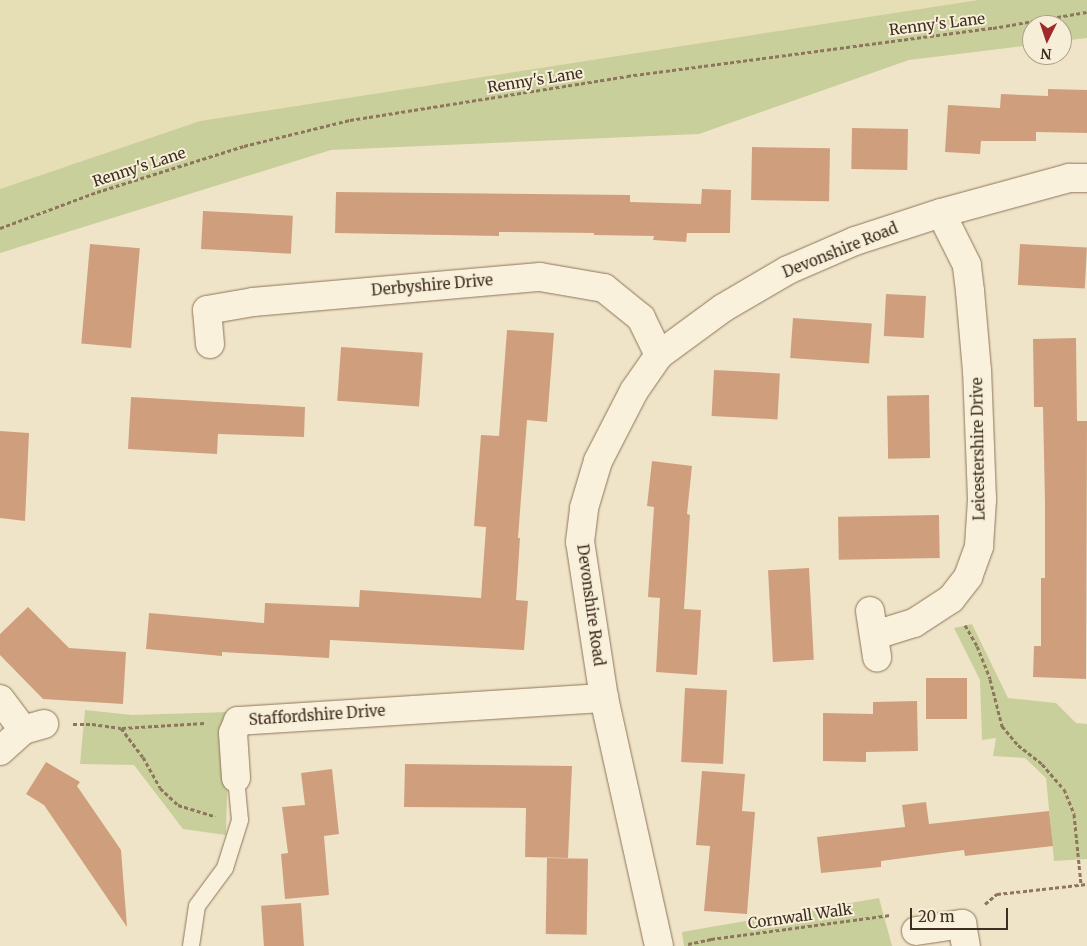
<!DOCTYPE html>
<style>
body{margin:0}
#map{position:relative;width:1087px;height:946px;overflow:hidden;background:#f0e4c8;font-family:Merriweather,serif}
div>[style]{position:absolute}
.farmland>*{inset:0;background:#e6deb5}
.green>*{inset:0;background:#c9cf9b}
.building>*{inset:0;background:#cf9f7d;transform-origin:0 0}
.path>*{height:3px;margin-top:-1.5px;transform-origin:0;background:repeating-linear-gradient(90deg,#8d765c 0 4px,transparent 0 6.5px)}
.roads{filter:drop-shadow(0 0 1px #8d765c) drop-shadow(0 0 1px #8d765c)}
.lane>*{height:16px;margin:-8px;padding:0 8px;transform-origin:8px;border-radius:8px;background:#faf1dc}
.street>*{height:28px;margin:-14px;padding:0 14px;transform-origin:14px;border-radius:14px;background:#faf1dc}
span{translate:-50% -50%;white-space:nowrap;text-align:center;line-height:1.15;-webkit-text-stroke:4px #f7eed8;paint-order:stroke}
.street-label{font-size:15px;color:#3d2e20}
.north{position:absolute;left:1022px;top:15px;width:50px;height:50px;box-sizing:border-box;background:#f7eed8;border:1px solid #ada18e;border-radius:50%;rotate:184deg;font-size:14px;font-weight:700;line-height:20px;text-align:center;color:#3d2e20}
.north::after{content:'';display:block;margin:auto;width:18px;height:22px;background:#9e2a2b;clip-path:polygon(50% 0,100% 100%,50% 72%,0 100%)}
.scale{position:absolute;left:910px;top:908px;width:98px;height:22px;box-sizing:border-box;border:2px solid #3d2e20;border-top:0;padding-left:6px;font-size:15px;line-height:18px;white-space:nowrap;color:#3d2e20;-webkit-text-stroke:4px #f7eed8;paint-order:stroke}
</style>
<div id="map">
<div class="farmland">
<i style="clip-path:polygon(0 0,978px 0,200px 121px,0 189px)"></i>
</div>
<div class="green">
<i style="clip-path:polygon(978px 0,1087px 0,1087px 38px,1062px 41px,1062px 25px,1032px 25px,1032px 45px,909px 60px,699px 134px,331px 150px,0 253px,0 189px,200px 121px)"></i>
<i style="clip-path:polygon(972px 624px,1008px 698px,1056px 703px,1076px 723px,1087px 724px,1087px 859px,1054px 861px,1046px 778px,1025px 758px,993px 756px,996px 738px,982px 740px,980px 680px,954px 628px)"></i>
<i style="clip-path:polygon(85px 710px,132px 715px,229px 712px,226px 835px,183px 829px,134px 765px,80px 764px)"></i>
<i style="clip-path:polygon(879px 898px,892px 946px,684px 946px,682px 932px)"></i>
</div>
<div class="building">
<i style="clip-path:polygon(1048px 89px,1087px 90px,1087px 133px,1036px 132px,1036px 141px,981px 141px,980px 154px,945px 152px,948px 105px,1000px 108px,1001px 94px,1048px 96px)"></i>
<i style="left:852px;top:128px;width:56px;height:41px;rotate:1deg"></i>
<i style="left:752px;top:147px;width:78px;height:53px;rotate:1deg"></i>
<i style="clip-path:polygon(702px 189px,731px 190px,730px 233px,687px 233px,686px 242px,653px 240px,654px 236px,594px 235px,594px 233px,499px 232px,499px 236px,335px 233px,336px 192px,630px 195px,630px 202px,701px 204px)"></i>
<i style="left:203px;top:211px;width:90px;height:38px;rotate:3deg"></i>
<i style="left:90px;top:244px;width:50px;height:100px;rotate:5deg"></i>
<i style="left:1020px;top:244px;width:67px;height:41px;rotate:3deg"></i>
<i style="left:886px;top:294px;width:40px;height:42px;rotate:3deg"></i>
<i style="left:793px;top:318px;width:79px;height:40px;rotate:4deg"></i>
<i style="clip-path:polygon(507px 330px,554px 333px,547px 422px,527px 420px,518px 538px,520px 538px,516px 600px,528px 601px,524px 650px,330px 640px,329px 658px,222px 652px,222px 656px,146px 649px,149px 613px,264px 623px,265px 603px,359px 607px,360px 590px,481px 598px,486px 527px,474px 526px,481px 435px,499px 436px)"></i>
<i style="clip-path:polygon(1076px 338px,1077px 421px,1087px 421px,1086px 679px,1033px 677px,1034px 646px,1041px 646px,1041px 578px,1045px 578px,1045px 504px,1043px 407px,1034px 407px,1033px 339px)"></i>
<i style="left:341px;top:347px;width:82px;height:54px;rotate:4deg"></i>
<i style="left:714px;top:370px;width:66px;height:46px;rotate:3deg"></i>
<i style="left:929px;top:395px;width:63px;height:42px;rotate:89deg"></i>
<i style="clip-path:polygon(131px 397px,305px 407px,304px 437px,218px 434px,217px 454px,128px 449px)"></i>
<i style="clip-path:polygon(0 431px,29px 433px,25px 521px,0 518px)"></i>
<i style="clip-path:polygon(652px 461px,692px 466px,687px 514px,690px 515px,684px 609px,701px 610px,697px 675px,656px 672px,660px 598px,648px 597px,654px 507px,647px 506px)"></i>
<i style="left:939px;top:515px;width:43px;height:101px;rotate:89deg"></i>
<i style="left:809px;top:568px;width:92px;height:41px;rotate:87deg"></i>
<i style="clip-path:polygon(28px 607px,69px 648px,126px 652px,123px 704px,43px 699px,0 655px,0 634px)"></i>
<i style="left:967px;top:678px;width:41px;height:41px;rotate:90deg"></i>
<i style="left:685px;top:688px;width:42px;height:74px;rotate:3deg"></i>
<i style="clip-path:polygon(917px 701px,918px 751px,866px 752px,866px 762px,823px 761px,823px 713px,873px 714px,873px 702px)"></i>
<i style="clip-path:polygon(46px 762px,80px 782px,77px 786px,121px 850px,127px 927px,44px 805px,26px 794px)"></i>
<i style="clip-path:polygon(405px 764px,572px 766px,568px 858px,525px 857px,526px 808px,404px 807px)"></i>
<i style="clip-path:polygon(332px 769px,339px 834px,324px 836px,329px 895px,285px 899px,281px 854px,288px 853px,282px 807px,305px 805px,301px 773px)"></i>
<i style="clip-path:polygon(702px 771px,745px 774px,742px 811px,755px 812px,747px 914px,704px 911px,710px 846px,696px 845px)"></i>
<i style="clip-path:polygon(926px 802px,929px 824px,1049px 811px,1053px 846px,965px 856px,964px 850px,881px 861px,881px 867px,821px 873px,817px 837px,905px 827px,902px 805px)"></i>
<i style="left:547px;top:858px;width:41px;height:76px;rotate:1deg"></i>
<i style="left:301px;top:903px;width:43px;height:40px;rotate:86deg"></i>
</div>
<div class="path">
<i style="left:0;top:228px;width:103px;rotate:-20.4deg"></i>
<i style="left:97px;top:192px;width:154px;rotate:-17.4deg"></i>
<i style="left:244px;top:146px;width:109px;rotate:-13.8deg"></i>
<i style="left:350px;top:120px;width:280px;rotate:-9deg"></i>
<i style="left:627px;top:76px;width:369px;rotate:-7.5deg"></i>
<i style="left:993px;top:28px;width:95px;rotate:-9.7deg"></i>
<i style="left:965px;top:625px;width:24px;rotate:60deg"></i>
<i style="left:977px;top:646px;width:35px;rotate:68deg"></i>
<i style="left:990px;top:679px;width:49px;rotate:75.7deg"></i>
<i style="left:1002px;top:726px;width:25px;rotate:50deg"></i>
<i style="left:1018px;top:745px;width:31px;rotate:38deg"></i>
<i style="left:1042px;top:764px;width:33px;rotate:49deg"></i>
<i style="left:1064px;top:789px;width:27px;rotate:68deg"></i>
<i style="left:1074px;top:814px;width:70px;rotate:84.3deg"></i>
<i style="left:73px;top:724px;width:19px"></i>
<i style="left:92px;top:724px;width:29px;rotate:8deg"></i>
<i style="left:121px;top:728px;width:36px;rotate:53deg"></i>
<i style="left:143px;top:757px;width:35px;rotate:61deg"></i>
<i style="left:160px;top:788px;width:25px;rotate:43deg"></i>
<i style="left:178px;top:805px;width:39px;rotate:17deg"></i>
<i style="left:122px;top:728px;width:83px;rotate:-3.4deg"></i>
<i style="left:985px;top:904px;width:16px;rotate:-40deg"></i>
<i style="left:997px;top:894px;width:91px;rotate:-6.3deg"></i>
<i style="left:688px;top:944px;width:24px;rotate:-12deg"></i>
<i style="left:711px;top:939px;width:181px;rotate:-7.6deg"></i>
</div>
<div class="roads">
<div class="lane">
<i style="left:191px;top:946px;width:40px;rotate:-81.5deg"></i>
<i style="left:197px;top:906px;width:47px;rotate:-53.6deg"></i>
<i style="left:225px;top:868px;width:50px;rotate:-72.6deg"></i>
<i style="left:240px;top:820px;width:42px;rotate:-95.4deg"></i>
</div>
<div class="street">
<i style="left:210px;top:344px;width:34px;rotate:-95deg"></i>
<i style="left:207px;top:310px;width:47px;rotate:-9.9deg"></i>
<i style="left:253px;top:302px;width:288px;rotate:-5deg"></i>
<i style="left:540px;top:277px;width:65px;rotate:9.8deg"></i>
<i style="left:604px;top:288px;width:48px;rotate:39deg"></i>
<i style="left:641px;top:318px;width:41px;rotate:64.1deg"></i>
<i style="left:870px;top:611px;width:47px;rotate:81.3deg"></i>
<i style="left:875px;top:635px;width:41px;rotate:-17.1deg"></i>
<i style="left:914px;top:623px;width:44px;rotate:-33deg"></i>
<i style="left:951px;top:599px;width:28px;rotate:-52deg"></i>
<i style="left:968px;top:577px;width:33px;rotate:-70deg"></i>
<i style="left:979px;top:546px;width:47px;rotate:-86.3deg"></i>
<i style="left:982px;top:499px;width:128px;rotate:-92.2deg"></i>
<i style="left:977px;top:371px;width:80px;rotate:-95deg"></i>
<i style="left:970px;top:291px;width:26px;rotate:-97deg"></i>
<i style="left:967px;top:265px;width:58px;rotate:-116.6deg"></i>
<i style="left:0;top:699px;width:39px;rotate:53deg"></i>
<i style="left:0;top:751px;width:31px;rotate:-42deg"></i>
<i style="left:23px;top:730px;width:22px;rotate:-16deg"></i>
<i style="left:236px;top:778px;width:45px;rotate:-93.8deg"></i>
<i style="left:233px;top:733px;width:13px;rotate:-67deg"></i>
<i style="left:238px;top:721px;width:367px;rotate:-3.6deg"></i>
<i style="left:916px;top:931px;width:47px;rotate:-8.7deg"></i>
<i style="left:962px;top:924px;width:22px;rotate:80deg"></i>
<i style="left:659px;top:946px;width:254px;rotate:-102.5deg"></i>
<i style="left:604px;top:698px;width:158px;rotate:-98.7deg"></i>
<i style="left:580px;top:542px;width:34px;rotate:-83deg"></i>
<i style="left:584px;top:508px;width:49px;rotate:-73.4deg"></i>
<i style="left:598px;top:461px;width:79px;rotate:-62.8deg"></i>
<i style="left:634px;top:391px;width:44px;rotate:-55.2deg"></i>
<i style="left:659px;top:355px;width:79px;rotate:-36.3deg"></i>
<i style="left:723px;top:308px;width:75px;rotate:-30.3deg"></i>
<i style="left:788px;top:270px;width:73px;rotate:-23.4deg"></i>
<i style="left:855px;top:241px;width:90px;rotate:-18deg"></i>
<i style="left:941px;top:213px;width:133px;rotate:-15.3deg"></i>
<i style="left:1069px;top:178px;width:18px"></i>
</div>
</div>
<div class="street-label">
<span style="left:937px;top:24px;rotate:-7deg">Renny's Lane</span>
<span style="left:535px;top:80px;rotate:-9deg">Renny's Lane</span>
<span style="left:139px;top:167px;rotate:-18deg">Renny's Lane</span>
<span style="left:840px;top:250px;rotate:-22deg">Devonshire Road</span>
<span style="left:432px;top:285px;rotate:-5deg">Derbyshire Drive</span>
<span style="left:978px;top:449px;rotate:-91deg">Leicestershire Drive</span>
<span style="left:591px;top:605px;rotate:82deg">Devonshire Road</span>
<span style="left:317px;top:715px;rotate:-4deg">Staffordshire Drive</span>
<span style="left:800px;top:916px;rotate:-8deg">Cornwall Walk</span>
</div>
<div class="north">N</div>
<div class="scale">20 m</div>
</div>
